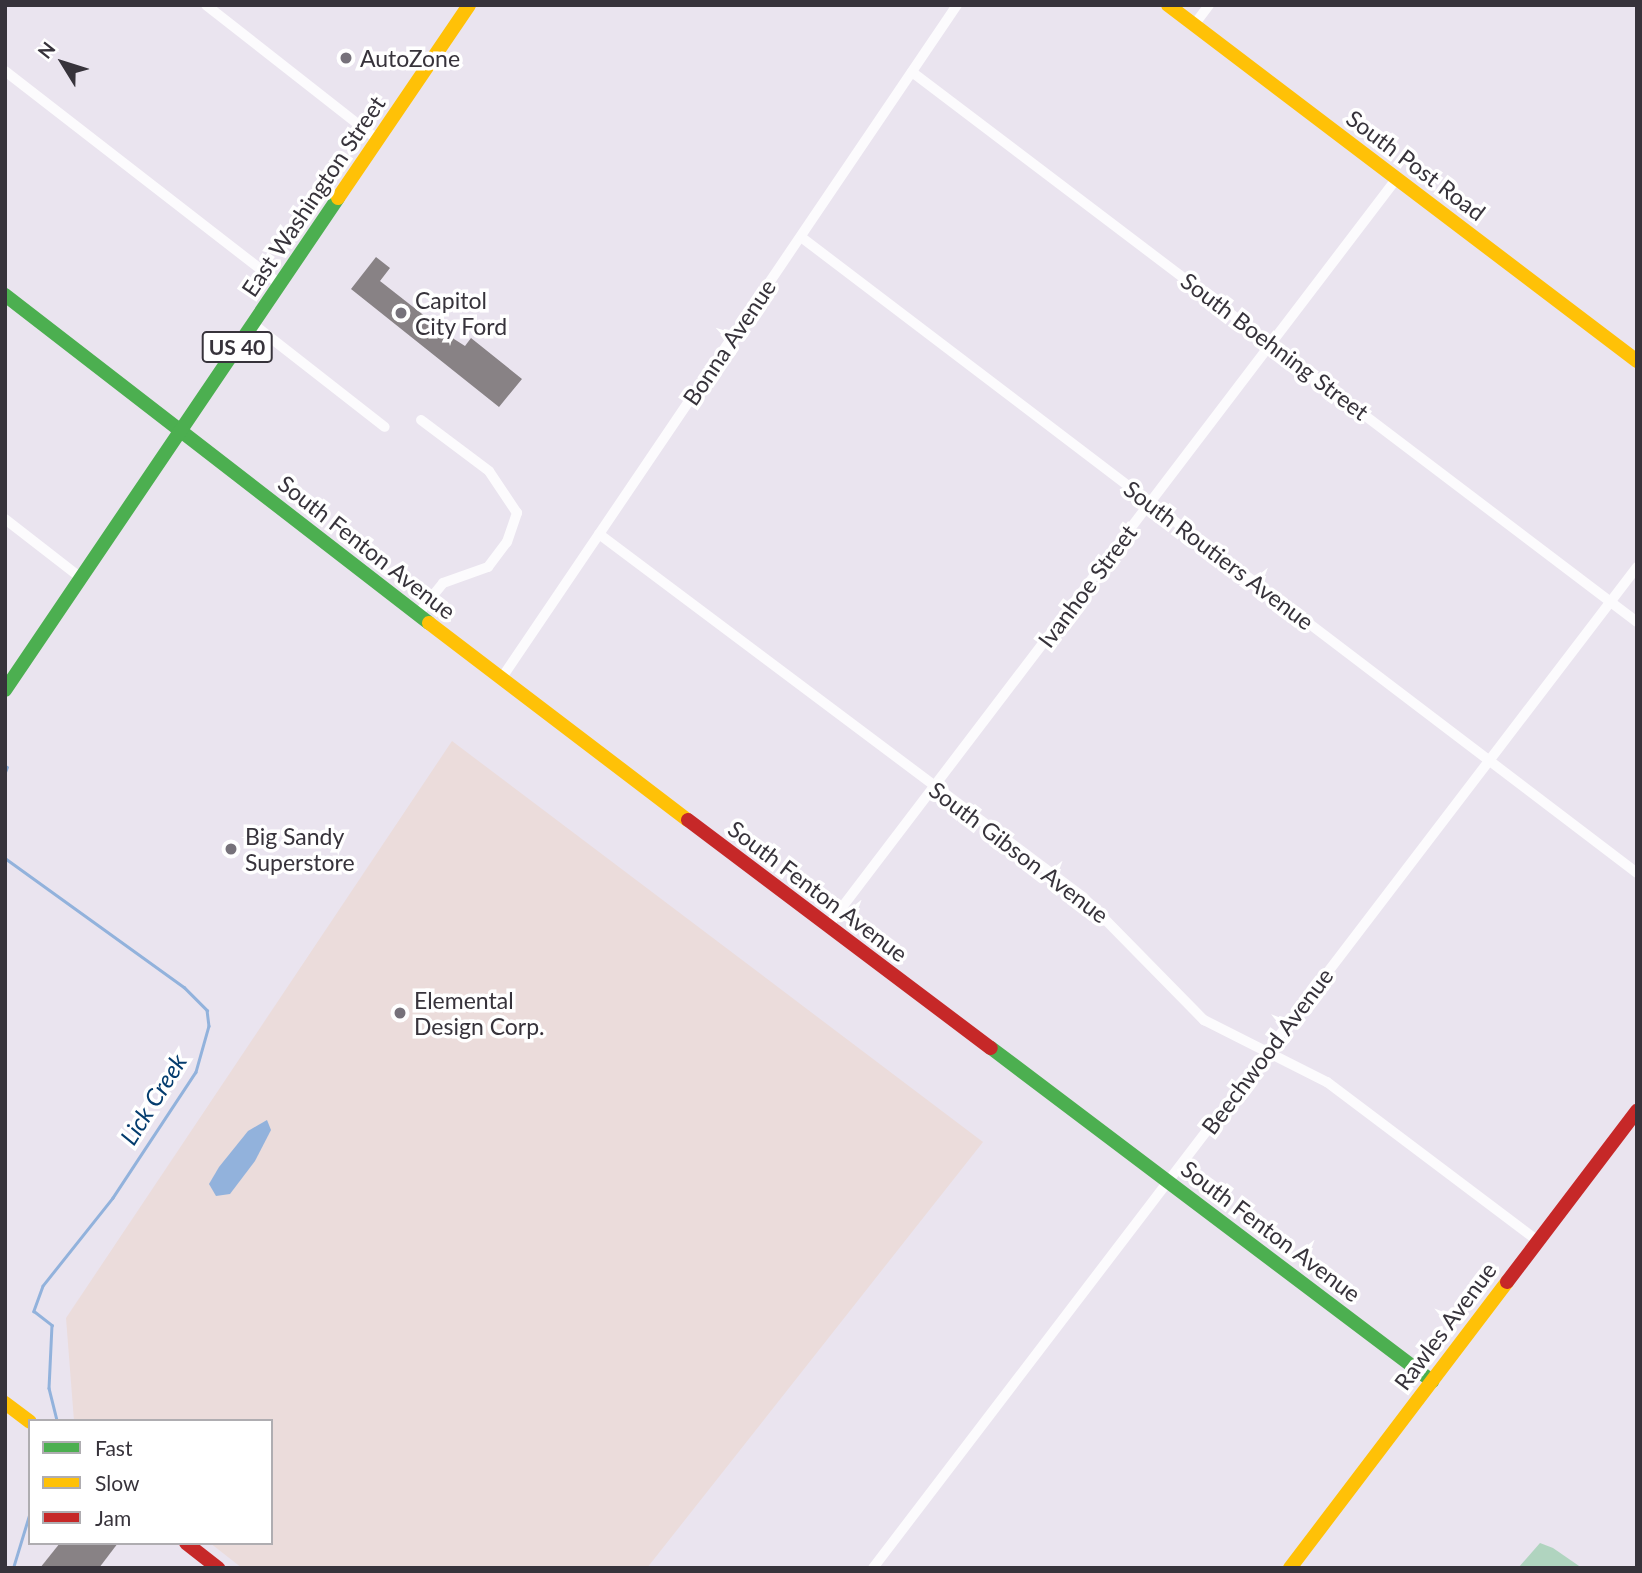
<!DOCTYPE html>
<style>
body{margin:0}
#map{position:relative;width:1642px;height:1573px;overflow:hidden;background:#eae4ef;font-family:Lato,sans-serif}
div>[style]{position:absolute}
.industrial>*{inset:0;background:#ebdcdb}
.forest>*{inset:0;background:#b0d4bf}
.water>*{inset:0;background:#92b2dc}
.stream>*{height:2.5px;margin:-1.25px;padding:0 1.25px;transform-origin:1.25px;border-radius:1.25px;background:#92b2dc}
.building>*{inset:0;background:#888285}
.street>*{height:10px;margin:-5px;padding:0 5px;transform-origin:5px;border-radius:5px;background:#fcfbfd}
.fast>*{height:14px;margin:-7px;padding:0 7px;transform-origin:7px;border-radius:7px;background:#4caf50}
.slow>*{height:14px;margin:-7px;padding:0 7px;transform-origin:7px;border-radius:7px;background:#ffc107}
.jam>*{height:14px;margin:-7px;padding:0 7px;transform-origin:7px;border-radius:7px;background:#c62828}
.dots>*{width:19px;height:19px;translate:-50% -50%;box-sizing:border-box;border:4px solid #fff;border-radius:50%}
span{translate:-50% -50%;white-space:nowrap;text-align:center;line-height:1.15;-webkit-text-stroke:7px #fff;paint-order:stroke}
.shield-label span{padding:2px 5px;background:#fff;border:2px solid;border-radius:5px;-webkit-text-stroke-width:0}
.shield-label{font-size:21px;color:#37333b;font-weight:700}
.poi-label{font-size:23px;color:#37333b}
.left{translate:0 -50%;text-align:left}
.street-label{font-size:23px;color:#37333b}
.water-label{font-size:24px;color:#043c6e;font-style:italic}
.frame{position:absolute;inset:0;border:7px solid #37333b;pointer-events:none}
.legend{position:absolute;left:28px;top:1419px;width:245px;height:126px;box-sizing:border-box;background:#fff;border:2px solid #afadb1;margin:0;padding:9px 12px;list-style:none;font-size:21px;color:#37333b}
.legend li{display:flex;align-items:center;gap:14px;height:35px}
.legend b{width:35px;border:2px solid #afadb1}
.north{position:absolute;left:28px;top:28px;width:70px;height:70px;-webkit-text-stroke:5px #fff;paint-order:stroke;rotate:308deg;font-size:19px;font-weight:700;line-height:28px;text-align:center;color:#37333b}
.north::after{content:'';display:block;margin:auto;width:24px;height:32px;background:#37333b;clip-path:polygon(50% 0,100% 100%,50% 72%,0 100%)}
</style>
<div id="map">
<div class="industrial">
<i style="clip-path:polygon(452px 741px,983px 1142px,647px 1568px,242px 1568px,210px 1543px,271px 1543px,271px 1421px,74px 1421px,66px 1318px)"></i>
</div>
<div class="forest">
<i style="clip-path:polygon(1540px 1543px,1553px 1548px,1582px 1568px,1518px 1568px)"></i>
</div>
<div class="water">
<i style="clip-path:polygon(267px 1120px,271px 1130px,255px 1161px,230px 1194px,216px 1196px,209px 1184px,219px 1167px,248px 1131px)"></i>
</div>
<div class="stream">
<i style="left:5px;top:772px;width:5px;rotate:-68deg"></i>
<i style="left:5px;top:858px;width:221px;rotate:35.8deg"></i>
<i style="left:184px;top:987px;width:33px;rotate:45deg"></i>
<i style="left:207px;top:1010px;width:16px;rotate:83deg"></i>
<i style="left:209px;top:1026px;width:48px;rotate:105.8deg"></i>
<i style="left:196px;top:1072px;width:151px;rotate:123.4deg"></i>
<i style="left:113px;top:1198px;width:112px;rotate:128.5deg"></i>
<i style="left:43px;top:1286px;width:27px;rotate:110deg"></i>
<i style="left:34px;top:1311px;width:23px;rotate:38deg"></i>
<i style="left:52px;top:1325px;width:63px;rotate:92.7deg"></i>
<i style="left:49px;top:1388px;width:34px;rotate:76deg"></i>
<i style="left:13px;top:1568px;width:59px;rotate:-73.1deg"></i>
</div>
<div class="building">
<i style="clip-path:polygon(376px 257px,390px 268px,380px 281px,454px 339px,465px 346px,471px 338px,522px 379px,499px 407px,351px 289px)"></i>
<i style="clip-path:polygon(60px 1543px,118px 1543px,99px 1568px,40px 1568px)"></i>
</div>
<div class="street">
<i style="left:206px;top:5px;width:219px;rotate:38.1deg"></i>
<i style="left:1194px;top:25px;width:25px;rotate:-53deg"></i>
<i style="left:5px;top:71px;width:348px;rotate:37.8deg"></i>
<i style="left:912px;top:72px;width:910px;rotate:37.18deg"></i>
<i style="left:801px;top:237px;width:1050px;rotate:37.26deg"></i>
<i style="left:253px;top:324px;width:167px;rotate:38deg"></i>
<i style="left:5px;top:519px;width:96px;rotate:37.8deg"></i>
<i style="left:599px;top:534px;width:605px;rotate:36.87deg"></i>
<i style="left:1083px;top:897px;width:173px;rotate:45.5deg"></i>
<i style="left:1204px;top:1020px;width:138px;rotate:26.8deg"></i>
<i style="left:1327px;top:1082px;width:264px;rotate:37deg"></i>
<i style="left:418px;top:614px;width:40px;rotate:-51deg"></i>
<i style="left:443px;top:583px;width:48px;rotate:-19.6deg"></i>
<i style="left:488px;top:567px;width:31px;rotate:-53deg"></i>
<i style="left:507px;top:542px;width:31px;rotate:-71deg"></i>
<i style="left:517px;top:513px;width:50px;rotate:-123.7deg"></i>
<i style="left:489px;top:471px;width:85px;rotate:-143.1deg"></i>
<i style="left:501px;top:679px;width:814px;rotate:-55.92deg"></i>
<i style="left:827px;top:927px;width:941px;rotate:-52.73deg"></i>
<i style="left:873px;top:1568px;width:1259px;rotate:-52.65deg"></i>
</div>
<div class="fast">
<i style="left:5px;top:295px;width:536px;rotate:37.72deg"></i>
<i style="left:5px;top:690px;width:594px;rotate:-55.91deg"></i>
<i style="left:991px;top:1048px;width:553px;rotate:37.06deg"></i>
</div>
<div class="slow">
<i style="left:1168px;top:5px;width:589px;rotate:37.2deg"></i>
<i style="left:338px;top:198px;width:233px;rotate:-55.8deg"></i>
<i style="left:429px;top:623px;width:325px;rotate:37.3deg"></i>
<i style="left:5px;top:1403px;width:31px;rotate:37deg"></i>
<i style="left:1290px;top:1568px;width:359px;rotate:-52.8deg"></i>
</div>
<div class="jam">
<i style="left:688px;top:820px;width:379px;rotate:37deg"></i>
<i style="left:1507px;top:1282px;width:215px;rotate:-52.8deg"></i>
<i style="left:186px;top:1543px;width:41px;rotate:38deg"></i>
</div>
<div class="dots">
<i style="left:346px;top:58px;background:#76717a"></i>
<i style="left:401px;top:313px;background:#76717a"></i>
<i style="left:231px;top:849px;background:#76717a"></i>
<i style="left:400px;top:1013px;background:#76717a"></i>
</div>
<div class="shield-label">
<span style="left:237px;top:347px">US 40</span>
</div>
<div class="poi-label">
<span class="left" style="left:360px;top:58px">AutoZone</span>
<span class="left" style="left:415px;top:313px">Capitol<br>City Ford</span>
<span class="left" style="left:245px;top:849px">Big Sandy<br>Superstore</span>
<span class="left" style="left:414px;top:1013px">Elemental<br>Design Corp.</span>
</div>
<div class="street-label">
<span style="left:1416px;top:165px;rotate:37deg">South Post Road</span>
<span style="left:313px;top:196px;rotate:-56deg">East Washington Street</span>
<span style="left:729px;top:342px;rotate:-56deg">Bonna Avenue</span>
<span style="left:1275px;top:346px;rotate:37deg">South Boehning Street</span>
<span style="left:367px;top:547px;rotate:38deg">South Fenton Avenue</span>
<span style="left:1219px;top:555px;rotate:37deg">South Routiers Avenue</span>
<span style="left:1087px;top:586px;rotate:-53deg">Ivanhoe Street</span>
<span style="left:1019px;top:852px;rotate:37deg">South Gibson Avenue</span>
<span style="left:818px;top:891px;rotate:37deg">South Fenton Avenue</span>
<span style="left:1267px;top:1051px;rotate:-53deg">Beechwood Avenue</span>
<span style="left:1271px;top:1231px;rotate:37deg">South Fenton Avenue</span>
<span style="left:1445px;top:1326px;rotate:-53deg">Rawles Avenue</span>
</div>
<div class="water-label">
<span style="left:153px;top:1099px;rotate:-58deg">Lick Creek</span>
</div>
<div class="frame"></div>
<ul class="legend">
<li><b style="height:9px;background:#4caf50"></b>Fast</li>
<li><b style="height:9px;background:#ffc107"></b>Slow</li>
<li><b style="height:9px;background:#c62828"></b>Jam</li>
</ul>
<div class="north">N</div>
</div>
